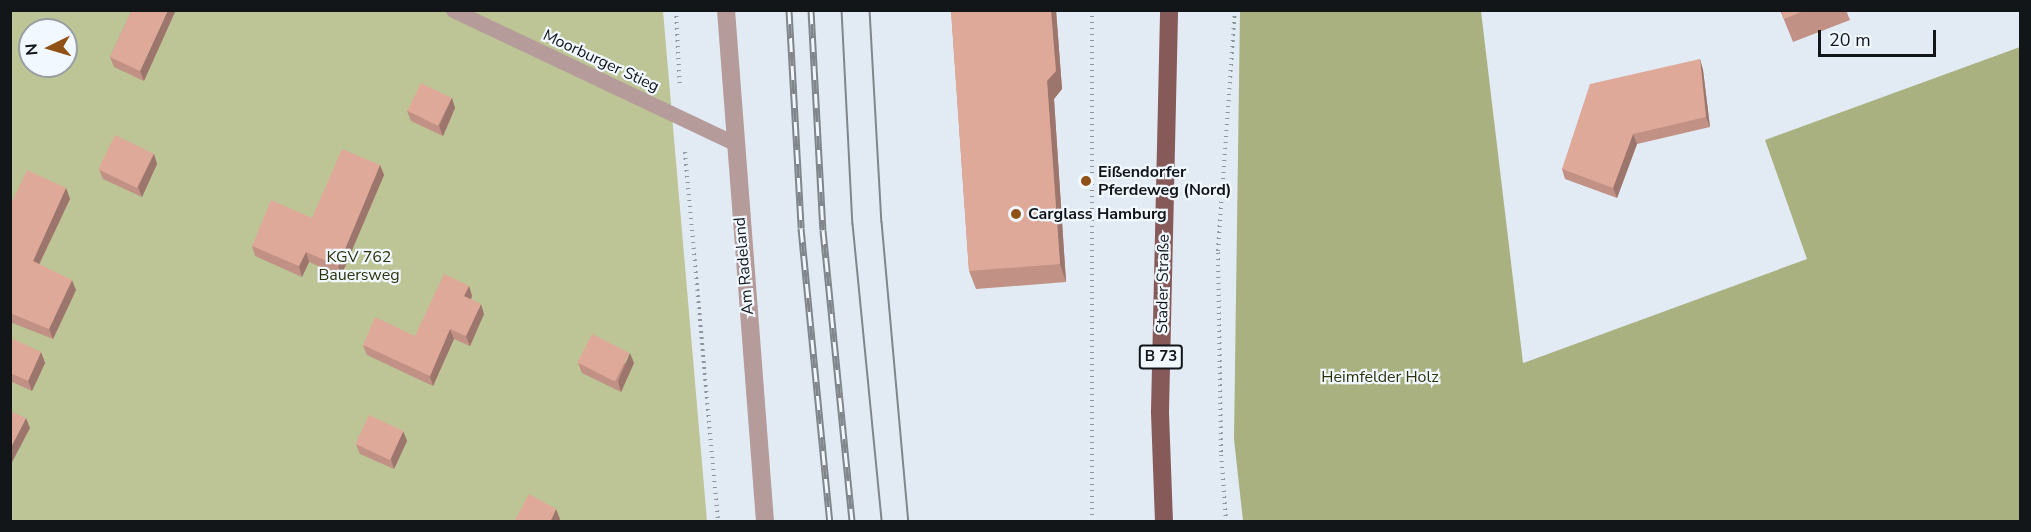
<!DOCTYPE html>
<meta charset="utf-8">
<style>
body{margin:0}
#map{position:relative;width:2031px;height:532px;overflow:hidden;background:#e2ebf3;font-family:"Nunito Sans",sans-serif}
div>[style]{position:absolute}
.green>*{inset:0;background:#bdc495}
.forest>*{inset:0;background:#a9b180}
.path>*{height:4px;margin-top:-2px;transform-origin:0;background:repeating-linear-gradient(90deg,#8f969c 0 1.5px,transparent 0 6px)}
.service>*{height:15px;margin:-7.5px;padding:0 7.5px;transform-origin:7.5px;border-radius:7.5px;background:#b59b9a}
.minor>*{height:18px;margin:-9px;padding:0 9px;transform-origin:9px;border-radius:9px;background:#b59b9a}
.primary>*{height:18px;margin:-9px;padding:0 9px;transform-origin:9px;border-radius:9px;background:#865a59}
.tram>*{height:1.5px;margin:-0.75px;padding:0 0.75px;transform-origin:0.75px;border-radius:0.75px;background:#80868c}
.rail>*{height:7px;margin-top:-3.5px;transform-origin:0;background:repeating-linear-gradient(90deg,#f1f8ff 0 14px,#80868c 0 28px);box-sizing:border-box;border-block:2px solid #80868c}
.wall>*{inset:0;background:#c09184}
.shaded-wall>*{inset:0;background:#9c766c}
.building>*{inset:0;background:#dfa99a;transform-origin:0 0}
.dots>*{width:16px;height:16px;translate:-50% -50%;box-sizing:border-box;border:3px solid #f1f8ff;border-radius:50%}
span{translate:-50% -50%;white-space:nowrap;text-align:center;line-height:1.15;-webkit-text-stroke:4.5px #f1f8ff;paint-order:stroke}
.shield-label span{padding:2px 4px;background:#f1f8ff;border:2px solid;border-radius:4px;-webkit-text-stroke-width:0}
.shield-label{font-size:15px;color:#131619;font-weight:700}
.street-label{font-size:16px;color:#131619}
.poi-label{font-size:16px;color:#131619;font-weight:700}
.left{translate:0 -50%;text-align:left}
.park-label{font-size:16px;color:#2e320b}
.frame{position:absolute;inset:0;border:12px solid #131619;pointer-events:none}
.north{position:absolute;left:18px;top:18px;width:60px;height:60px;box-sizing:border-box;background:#f1f8ff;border:2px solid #989ea3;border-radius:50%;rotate:265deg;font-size:16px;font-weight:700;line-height:24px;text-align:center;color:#131619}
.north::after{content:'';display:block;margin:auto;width:21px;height:27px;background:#905117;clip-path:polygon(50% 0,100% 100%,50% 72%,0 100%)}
.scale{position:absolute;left:1818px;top:30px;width:118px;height:27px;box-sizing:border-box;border:3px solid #131619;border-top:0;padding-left:8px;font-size:18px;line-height:21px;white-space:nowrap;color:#131619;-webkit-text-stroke:4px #f1f8ff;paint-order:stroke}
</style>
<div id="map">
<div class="green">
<i style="clip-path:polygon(evenodd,10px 11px,663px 11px,707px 521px,11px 521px,10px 11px,30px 30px,66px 30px,66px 66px,30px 66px,30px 30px)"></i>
</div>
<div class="forest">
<i style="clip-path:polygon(1240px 11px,1481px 11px,1523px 363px,1807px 259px,1765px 140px,2020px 47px,2020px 521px,1243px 521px,1234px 439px)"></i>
</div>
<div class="path">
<i style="left:676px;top:10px;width:78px;rotate:87.1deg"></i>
<i style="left:1092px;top:10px;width:512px;rotate:90deg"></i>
<i style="left:685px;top:152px;width:371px;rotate:84.9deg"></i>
<i style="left:1226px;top:522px;width:70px;rotate:-94.1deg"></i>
<i style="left:1221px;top:452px;width:201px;rotate:-90.9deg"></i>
<i style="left:1218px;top:251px;width:242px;rotate:-86deg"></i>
</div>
<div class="service">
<i style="left:453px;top:10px;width:311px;rotate:25.3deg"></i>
</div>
<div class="minor">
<i style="left:726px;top:10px;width:513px;rotate:85.64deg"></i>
</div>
<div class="primary">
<i style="left:1164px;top:522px;width:111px;rotate:-92.1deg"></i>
<i style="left:1160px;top:411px;width:401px;rotate:-88.7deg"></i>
</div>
<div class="tram">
<i style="left:842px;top:10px;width:214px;rotate:87.1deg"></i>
<i style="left:853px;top:224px;width:299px;rotate:84.4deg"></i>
<i style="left:870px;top:10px;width:212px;rotate:86.8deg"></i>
<i style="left:882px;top:222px;width:301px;rotate:84.9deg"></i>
</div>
<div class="rail">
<i style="left:789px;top:10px;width:218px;rotate:86.8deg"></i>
<i style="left:801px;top:228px;width:295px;rotate:84.4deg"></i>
<i style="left:811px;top:10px;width:220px;rotate:86.9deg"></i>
<i style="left:823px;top:230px;width:293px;rotate:84.3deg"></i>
</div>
<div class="wall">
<i style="clip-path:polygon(132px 10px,144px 81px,114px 67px,110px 57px)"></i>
<i style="clip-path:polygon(951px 10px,1056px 10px,1062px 89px,1054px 99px,1066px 282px,976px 289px,969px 271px)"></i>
<i style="clip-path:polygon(1780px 10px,1846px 10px,1850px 20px,1793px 42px)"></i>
<i style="clip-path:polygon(1700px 59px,1703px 70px,1710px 127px,1637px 144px,1617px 198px,1565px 179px,1562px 169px)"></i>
<i style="clip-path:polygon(452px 98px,455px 108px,443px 136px,411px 121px,407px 111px)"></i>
<i style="clip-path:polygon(154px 154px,157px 164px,142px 197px,103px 179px,99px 169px)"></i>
<i style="clip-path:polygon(380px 165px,384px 175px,341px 276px,309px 262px,302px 277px,255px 256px,252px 246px,312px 218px)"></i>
<i style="clip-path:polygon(66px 188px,70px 199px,39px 264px,76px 290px,53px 339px,10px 322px,10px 206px)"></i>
<i style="clip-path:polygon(469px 286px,472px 296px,471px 299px,484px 314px,470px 346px,454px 339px,433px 386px,367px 355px,363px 345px,415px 336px)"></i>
<i style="clip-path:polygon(10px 344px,41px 352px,45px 363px,32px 391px,10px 381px)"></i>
<i style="clip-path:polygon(578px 363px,634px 363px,621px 392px,582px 373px)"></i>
<i style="clip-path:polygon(403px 431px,407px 441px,394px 469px,360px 454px,356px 444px)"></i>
</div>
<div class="shaded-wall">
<i style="clip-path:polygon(168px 10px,176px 10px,144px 81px,140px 71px)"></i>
<i style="clip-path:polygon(1051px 10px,1056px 10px,1062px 89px,1054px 99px,1066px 282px,1060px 264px,1047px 81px)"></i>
<i style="clip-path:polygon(1700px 59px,1703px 70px,1710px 127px,1706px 117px)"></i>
<i style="clip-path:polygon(452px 98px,455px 108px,443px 136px,439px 126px)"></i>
<i style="clip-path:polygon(1633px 134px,1637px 144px,1617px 198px,1613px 188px)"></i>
<i style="clip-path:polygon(154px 154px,157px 164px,142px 197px,138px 187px)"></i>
<i style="clip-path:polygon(380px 165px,384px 175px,341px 276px,338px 266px)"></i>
<i style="clip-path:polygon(66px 188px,70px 199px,36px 271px,33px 261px)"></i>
<i style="clip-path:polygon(306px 252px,309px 262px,302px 277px,299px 266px)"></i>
<i style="clip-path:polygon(72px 280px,76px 290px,53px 339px,49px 329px)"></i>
<i style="clip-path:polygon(469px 286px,472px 296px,468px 306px,464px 296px)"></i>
<i style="clip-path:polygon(481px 304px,484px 314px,470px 346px,466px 336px)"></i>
<i style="clip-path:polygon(450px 329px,454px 339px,433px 386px,430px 376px)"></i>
<i style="clip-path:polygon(41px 352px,45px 363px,32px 391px,28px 381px)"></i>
<i style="clip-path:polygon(630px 353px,634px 363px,621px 392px,618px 381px)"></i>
<i style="clip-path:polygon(26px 418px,30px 428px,10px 466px,10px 449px)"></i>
<i style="clip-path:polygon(403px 431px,407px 441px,394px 469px,391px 459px)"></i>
<i style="clip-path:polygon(556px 509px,560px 519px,559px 522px,550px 522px)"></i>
</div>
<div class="building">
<i style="clip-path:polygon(132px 10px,168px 10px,140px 71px,110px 57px)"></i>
<i style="clip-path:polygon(951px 10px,1051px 10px,1056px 71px,1047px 81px,1060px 264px,969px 271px)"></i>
<i style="clip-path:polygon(1781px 10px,1806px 10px,1784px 19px)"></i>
<i style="clip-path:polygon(1700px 59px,1706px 117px,1633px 134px,1613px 188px,1562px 169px,1590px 84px)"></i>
<i style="left:421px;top:83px;width:34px;height:31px;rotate:26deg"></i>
<i style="left:115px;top:135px;width:43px;height:38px;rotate:26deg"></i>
<i style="clip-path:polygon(342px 149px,380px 165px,338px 266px,306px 252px,299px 266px,252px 246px,271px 200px,312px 218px)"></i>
<i style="clip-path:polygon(27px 170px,66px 188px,33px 261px,72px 280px,49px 329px,10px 313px,10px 206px)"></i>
<i style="clip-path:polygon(444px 274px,469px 286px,464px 296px,481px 304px,466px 336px,450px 329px,430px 376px,363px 345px,375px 317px,415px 336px)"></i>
<i style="left:592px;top:334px;width:42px;height:32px;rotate:27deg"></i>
<i style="clip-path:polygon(13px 339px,41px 352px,28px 381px,10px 373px,10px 344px)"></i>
<i style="clip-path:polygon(10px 411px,26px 418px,10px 449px)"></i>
<i style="left:369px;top:415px;width:38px;height:32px;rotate:25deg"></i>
<i style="clip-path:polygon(529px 494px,556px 509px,550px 522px,517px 522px,515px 520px)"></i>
</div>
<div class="dots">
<i style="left:1086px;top:181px;background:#905117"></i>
<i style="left:1016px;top:214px;background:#905117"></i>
</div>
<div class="shield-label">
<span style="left:1161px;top:357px">B 73</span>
</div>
<div class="street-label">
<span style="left:601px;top:61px;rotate:25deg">Moorburger Stieg</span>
<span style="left:744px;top:266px;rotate:-95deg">Am Radeland</span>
<span style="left:1163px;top:284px;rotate:-89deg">Stader Straße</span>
</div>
<div class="poi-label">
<span class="left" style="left:1098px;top:181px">Eißendorfer<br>Pferdeweg (Nord)</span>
<span class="left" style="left:1028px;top:214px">Carglass Hamburg</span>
</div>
<div class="park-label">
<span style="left:359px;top:266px">KGV 762<br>Bauersweg</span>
<span style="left:1380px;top:377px">Heimfelder Holz</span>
</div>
<div class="frame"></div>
<div class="north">N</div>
<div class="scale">20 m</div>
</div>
